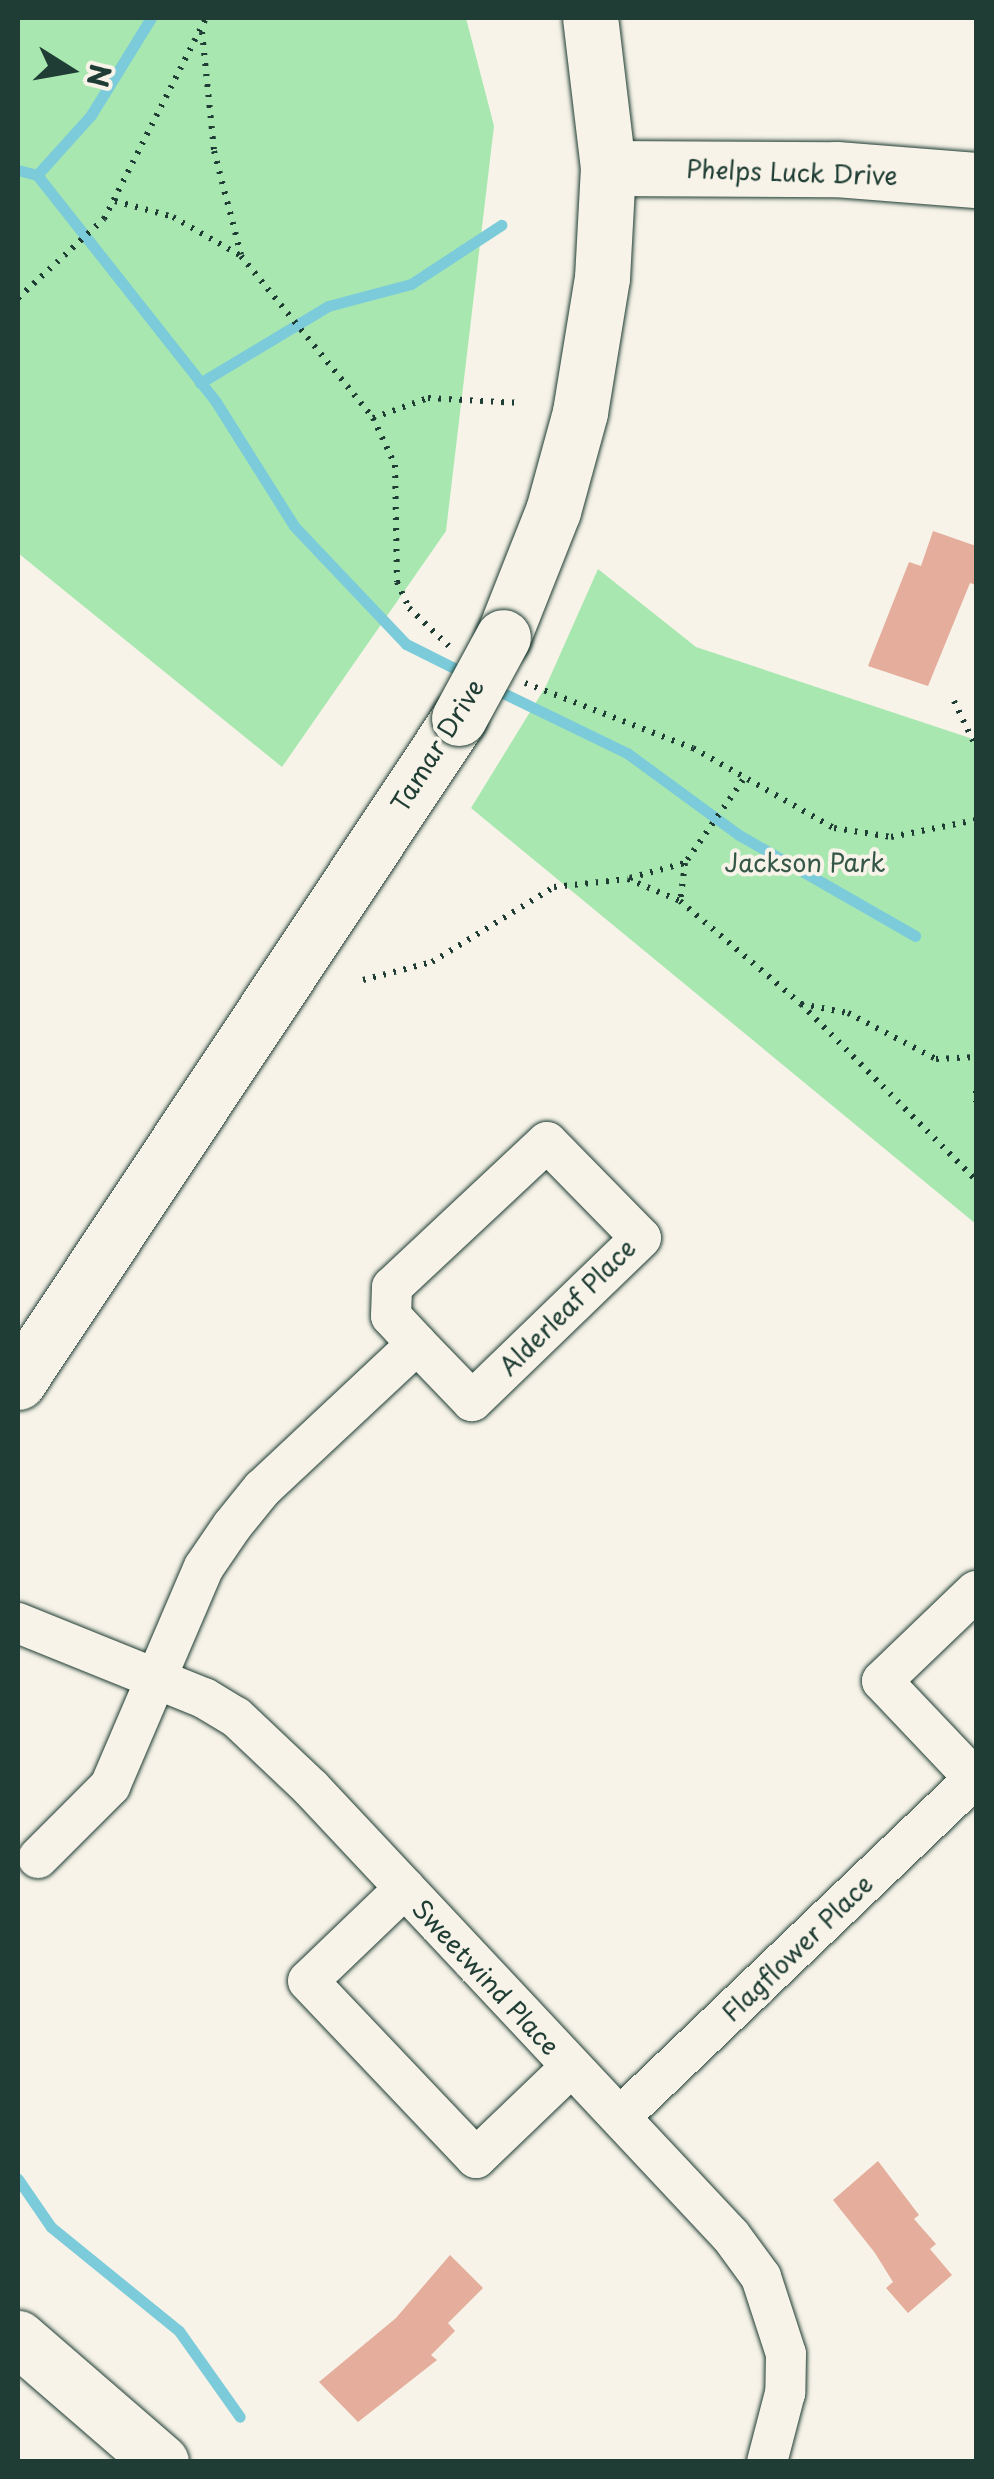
<!DOCTYPE html>
<style>
body{margin:0}
#map{position:relative;width:994px;height:2479px;overflow:hidden;background:#f7f3e8;font-family:"Playpen Sans",sans-serif}
div>[style]{position:absolute}
.green>*{inset:0;background:#a8e8b0}
.stream>*{height:11px;margin:-5.5px;padding:0 5.5px;transform-origin:5.5px;border-radius:5.5px;background:#7ccbda}
.building>*{inset:0;background:#e4ad9c}
.path>*{height:6px;margin-top:-3px;transform-origin:0;background:repeating-linear-gradient(90deg,#1f3d34 0 2.5px,transparent 0 10.5px)}
.roads{filter:drop-shadow(0 0 2px #1f3d34) drop-shadow(0 0 2px #1f3d34)}
.street>*{height:40px;margin:-20px;padding:0 20px;transform-origin:20px;border-radius:20px;background:#f7f3e8}
.secondary>*{height:55px;margin:-27.5px;padding:0 27.5px;transform-origin:27.5px;border-radius:27.5px;background:#f7f3e8}
.bridges{filter:drop-shadow(0 0 2px #1f3d34) drop-shadow(0 0 2px #1f3d34)}
.secondary-bridge>*{height:55px;margin:-27.5px;padding:0 27.5px;transform-origin:27.5px;border-radius:27.5px;background:#f7f3e8}
span{translate:-50% -50%;white-space:nowrap;text-align:center;line-height:1.15;-webkit-text-stroke:8px #f7f3e8;paint-order:stroke}
.street-label{font-size:25px;color:#1f3d34}
.park-label{font-size:25px;color:#345747}
.frame{position:absolute;inset:0;border:20px solid #1f3d34;pointer-events:none}
.north{position:absolute;left:20px;top:20px;width:100px;height:100px;-webkit-text-stroke:8px #f7f3e8;paint-order:stroke;rotate:101deg;font-size:28px;font-weight:700;line-height:40px;text-align:center;color:#1f3d34}
.north::after{content:'';display:block;margin:auto;width:35px;height:45px;background:#1f3d34;clip-path:polygon(50% 0,100% 100%,50% 72%,0 100%)}
</style>
<div id="map">
<div class="green">
<i style="clip-path:polygon(18px 18px,466px 18px,494px 126px,446px 531px,282px 767px,18px 553px)"></i>
<i style="clip-path:polygon(598px 569px,696px 647px,976px 740px,976px 1224px,471px 808px,546px 686px)"></i>
</div>
<div class="stream">
<i style="left:18px;top:170px;width:20px;rotate:15deg"></i>
<i style="left:37px;top:175px;width:289px;rotate:51.7deg"></i>
<i style="left:216px;top:402px;width:146px;rotate:57.8deg"></i>
<i style="left:294px;top:526px;width:163px;rotate:46.5deg"></i>
<i style="left:406px;top:644px;width:69px;rotate:26.6deg"></i>
<i style="left:37px;top:175px;width:81px;rotate:-48deg"></i>
<i style="left:91px;top:115px;width:114px;rotate:-58.3deg"></i>
<i style="left:200px;top:383px;width:149px;rotate:-31deg"></i>
<i style="left:328px;top:306px;width:86px;rotate:-14.8deg"></i>
<i style="left:411px;top:284px;width:108px;rotate:-33.2deg"></i>
<i style="left:493px;top:688px;width:149px;rotate:25.9deg"></i>
<i style="left:627px;top:753px;width:139px;rotate:36.2deg"></i>
<i style="left:739px;top:835px;width:203px;rotate:29.8deg"></i>
<i style="left:18px;top:2179px;width:58px;rotate:55.5deg"></i>
<i style="left:51px;top:2227px;width:165px;rotate:39.1deg"></i>
<i style="left:179px;top:2331px;width:105px;rotate:54.7deg"></i>
</div>
<div class="building">
<i style="clip-path:polygon(933px 531px,976px 546px,976px 585px,970px 583px,928px 686px,868px 666px,909px 562px,921px 566px)"></i>
<i style="clip-path:polygon(878px 2161px,919px 2215px,914px 2219px,936px 2244px,930px 2249px,952px 2275px,908px 2313px,886px 2288px,893px 2282px,875px 2253px,833px 2200px)"></i>
<i style="clip-path:polygon(450px 2255px,483px 2288px,448px 2323px,455px 2331px,431px 2355px,437px 2360px,358px 2422px,319px 2382px,396px 2318px)"></i>
</div>
<div class="path">
<i style="left:202px;top:32px;width:120px;rotate:84.2deg"></i>
<i style="left:214px;top:151px;width:107px;rotate:75.4deg"></i>
<i style="left:115px;top:201px;width:60px;rotate:15.4deg"></i>
<i style="left:173px;top:217px;width:78px;rotate:29.8deg"></i>
<i style="left:241px;top:256px;width:209px;rotate:50.8deg"></i>
<i style="left:373px;top:418px;width:52px;rotate:64.9deg"></i>
<i style="left:395px;top:465px;width:117px;rotate:89deg"></i>
<i style="left:397px;top:582px;width:29px;rotate:65deg"></i>
<i style="left:409px;top:608px;width:57px;rotate:43.6deg"></i>
<i style="left:18px;top:298px;width:117px;rotate:-42.6deg"></i>
<i style="left:104px;top:219px;width:225px;rotate:-63.1deg"></i>
<i style="left:373px;top:418px;width:59px;rotate:-20deg"></i>
<i style="left:428px;top:398px;width:93px;rotate:3.1deg"></i>
<i style="left:525px;top:683px;width:180px;rotate:21.2deg"></i>
<i style="left:693px;top:748px;width:162px;rotate:29.6deg"></i>
<i style="left:834px;top:828px;width:58px;rotate:9deg"></i>
<i style="left:891px;top:837px;width:87px;rotate:-11.3deg"></i>
<i style="left:954px;top:701px;width:51px;rotate:64.4deg"></i>
<i style="left:743px;top:780px;width:101px;rotate:124.9deg"></i>
<i style="left:685px;top:863px;width:38px;rotate:97deg"></i>
<i style="left:680px;top:901px;width:159px;rotate:40.4deg"></i>
<i style="left:801px;top:1004px;width:248px;rotate:45.2deg"></i>
<i style="left:630px;top:878px;width:57px;rotate:-15.3deg"></i>
<i style="left:363px;top:980px;width:71px;rotate:-14.6deg"></i>
<i style="left:432px;top:962px;width:143px;rotate:-31.6deg"></i>
<i style="left:554px;top:887px;width:74px;rotate:-6.2deg"></i>
<i style="left:628px;top:879px;width:56px;rotate:22.9deg"></i>
<i style="left:801px;top:1004px;width:48px;rotate:10.8deg"></i>
<i style="left:848px;top:1013px;width:99px;rotate:27.6deg"></i>
<i style="left:936px;top:1059px;width:40px;rotate:-2.9deg"></i>
<i style="left:976px;top:1091px;width:11px;rotate:90deg"></i>
</div>
<div class="roads">
<div class="street">
<i style="left:18px;top:1623px;width:201px;rotate:22deg"></i>
<i style="left:204px;top:1698px;width:37px;rotate:31deg"></i>
<i style="left:236px;top:1717px;width:103px;rotate:43.4deg"></i>
<i style="left:311px;top:1788px;width:614px;rotate:46.85deg"></i>
<i style="left:731px;top:2236px;width:51px;rotate:53.8deg"></i>
<i style="left:761px;top:2277px;width:81px;rotate:72deg"></i>
<i style="left:786px;top:2354px;width:39px;rotate:91deg"></i>
<i style="left:785px;top:2393px;width:71px;rotate:104.6deg"></i>
<i style="left:975px;top:1779px;width:135px;rotate:-133.5deg"></i>
<i style="left:882px;top:1681px;width:130px;rotate:-43.8deg"></i>
<i style="left:38px;top:1858px;width:102px;rotate:-45deg"></i>
<i style="left:110px;top:1786px;width:238px;rotate:-66.8deg"></i>
<i style="left:204px;top:1567px;width:50px;rotate:-55.7deg"></i>
<i style="left:232px;top:1526px;width:48px;rotate:-51deg"></i>
<i style="left:262px;top:1489px;width:212px;rotate:-43.1deg"></i>
<i style="left:417px;top:1344px;width:38px;rotate:-133deg"></i>
<i style="left:391px;top:1316px;width:29px;rotate:-88deg"></i>
<i style="left:392px;top:1287px;width:212px;rotate:-43.1deg"></i>
<i style="left:547px;top:1142px;width:134px;rotate:45.6deg"></i>
<i style="left:641px;top:1238px;width:235px;rotate:136deg"></i>
<i style="left:472px;top:1401px;width:79px;rotate:-134deg"></i>
<i style="left:405px;top:1888px;width:134px;rotate:136.2deg"></i>
<i style="left:308px;top:1981px;width:244px;rotate:46.5deg"></i>
<i style="left:476px;top:2158px;width:130px;rotate:-43.8deg"></i>
<i style="left:620px;top:2117px;width:492px;rotate:-43.7deg"></i>
</div>
<div class="secondary">
<i style="left:608px;top:168px;width:228px;rotate:0.3deg"></i>
<i style="left:836px;top:169px;width:140px;rotate:4.5deg"></i>
<i style="left:503px;top:637px;width:136px;rotate:-68.4deg"></i>
<i style="left:553px;top:511px;width:103px;rotate:-74.7deg"></i>
<i style="left:580px;top:412px;width:136px;rotate:-80.7deg"></i>
<i style="left:602px;top:278px;width:110px;rotate:-86.9deg"></i>
<i style="left:608px;top:168px;width:151px;rotate:-96.8deg"></i>
<i style="left:18px;top:1382px;width:797px;rotate:-56.41deg"></i>
<i style="left:18px;top:2338px;width:189px;rotate:40.9deg"></i>
</div>
</div>
<div class="bridges">
<div class="secondary-bridge">
<i style="left:459px;top:718px;width:92px;rotate:-61.5deg"></i>
</div>
</div>
<div class="street-label">
<span style="left:792px;top:172px;rotate:2deg">Phelps Luck Drive</span>
<span style="left:437px;top:745px;rotate:-58deg">Tamar Drive</span>
<span style="left:567px;top:1307px;rotate:-45deg">Alderleaf Place</span>
<span style="left:797px;top:1948px;rotate:-44deg">Flagflower Place</span>
<span style="left:486px;top:1977px;rotate:47deg">Sweetwind Place</span>
</div>
<div class="park-label">
<span style="left:805px;top:862px">Jackson Park</span>
</div>
<div class="frame"></div>
<div class="north">N</div>
</div>
